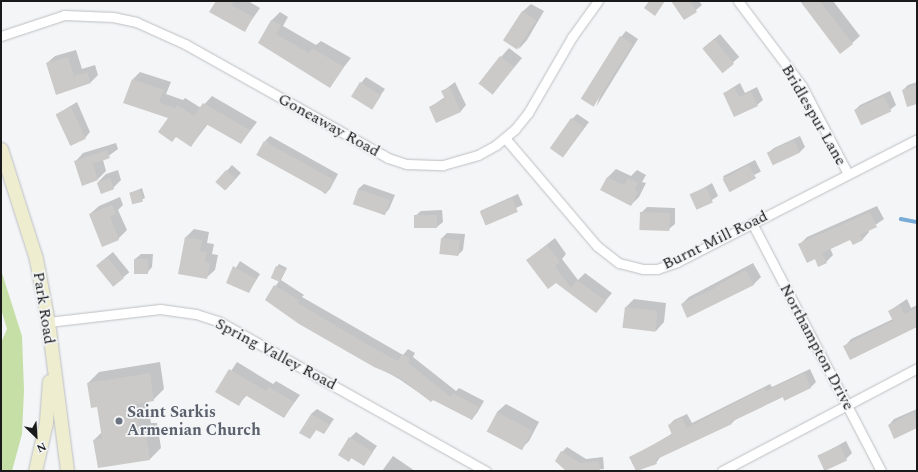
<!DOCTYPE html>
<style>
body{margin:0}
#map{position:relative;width:918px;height:472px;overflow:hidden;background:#f3f5f7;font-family:Spectral,serif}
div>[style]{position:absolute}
.green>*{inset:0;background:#c5dfa7}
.shadow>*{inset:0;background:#0003;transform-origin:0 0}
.stream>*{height:3.5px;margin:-1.75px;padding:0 1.75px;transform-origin:1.75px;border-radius:1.75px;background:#78abd6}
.building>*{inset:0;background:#cccac8;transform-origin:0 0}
.roads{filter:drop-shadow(0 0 1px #bdbfc1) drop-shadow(0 0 1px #bdbfc1)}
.minor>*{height:9px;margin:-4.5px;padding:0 4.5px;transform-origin:4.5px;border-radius:4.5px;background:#fff}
.secondary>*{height:13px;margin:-6.5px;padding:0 6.5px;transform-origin:6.5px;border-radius:6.5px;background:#efedcf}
.dots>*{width:11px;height:11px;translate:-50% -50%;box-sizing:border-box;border:2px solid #f3f5f7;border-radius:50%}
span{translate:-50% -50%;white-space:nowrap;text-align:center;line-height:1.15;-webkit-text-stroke:3.5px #f3f5f7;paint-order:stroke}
.street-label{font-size:16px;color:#1a1a1b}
.worship-label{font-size:16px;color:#5b616d;font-weight:700}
.left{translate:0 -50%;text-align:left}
.frame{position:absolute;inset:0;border:2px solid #1a1a1b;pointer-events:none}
.north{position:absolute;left:16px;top:416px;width:40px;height:40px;-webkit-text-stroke:3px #f3f5f7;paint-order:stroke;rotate:155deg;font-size:11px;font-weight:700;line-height:16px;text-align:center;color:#1a1a1b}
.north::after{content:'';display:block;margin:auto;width:14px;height:18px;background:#1a1a1b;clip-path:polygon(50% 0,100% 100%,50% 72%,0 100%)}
</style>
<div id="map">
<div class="green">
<i style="clip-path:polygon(1px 270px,22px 336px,24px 390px,22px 434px,12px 471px,1px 471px,1px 343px,7px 329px,1px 309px)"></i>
</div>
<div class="shadow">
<i style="clip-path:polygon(217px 1px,248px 1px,260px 8px,244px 31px)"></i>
<i style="clip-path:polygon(672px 1px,699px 1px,702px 5px,685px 19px)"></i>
<i style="clip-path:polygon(802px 1px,833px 1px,860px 36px,841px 53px)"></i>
<i style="clip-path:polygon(531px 4px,544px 11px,527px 40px,519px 49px,522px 12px)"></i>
<i style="clip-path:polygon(280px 12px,288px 17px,283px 26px,316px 45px,321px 41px,351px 58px,329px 86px,259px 42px,272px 20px)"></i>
<i style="clip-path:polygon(626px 31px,638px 39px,596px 107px,621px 37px)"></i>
<i style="left:720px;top:34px;width:30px;height:21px;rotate:50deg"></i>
<i style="clip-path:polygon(509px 48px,522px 58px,493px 93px,501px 57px)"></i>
<i style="clip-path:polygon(76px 50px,82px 69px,95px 65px,98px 75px,91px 82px,56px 94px,47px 63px,55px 56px)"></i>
<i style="clip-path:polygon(140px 72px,171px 82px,166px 94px,183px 100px,185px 98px,201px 108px,212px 96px,257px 122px,241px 143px,208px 124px,191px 146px,169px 118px,133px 79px)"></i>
<i style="clip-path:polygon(366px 77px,385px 89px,372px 107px,361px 83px)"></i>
<i style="clip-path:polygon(455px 82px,466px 105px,461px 111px,437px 122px,430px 107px,445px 97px,443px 91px)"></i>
<i style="clip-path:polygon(917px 82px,917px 103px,903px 90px,908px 85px)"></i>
<i style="clip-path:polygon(740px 83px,745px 93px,757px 87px,763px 100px,757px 105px,724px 93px)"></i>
<i style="clip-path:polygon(890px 91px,896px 105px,890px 110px,855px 110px,860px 105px)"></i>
<i style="clip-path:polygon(77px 102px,90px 132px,85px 138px,57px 114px)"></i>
<i style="clip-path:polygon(577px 114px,589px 122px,563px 157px,572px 119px)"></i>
<i style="clip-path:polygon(270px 136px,338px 174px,330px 189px,325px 194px,265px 141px)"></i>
<i style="clip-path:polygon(800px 136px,805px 147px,800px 152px,768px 153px,774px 148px)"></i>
<i style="clip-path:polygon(116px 143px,118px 149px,103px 160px,106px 171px,98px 179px,83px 185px,75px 162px,83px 153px)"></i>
<i style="left:755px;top:160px;width:13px;height:36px;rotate:63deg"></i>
<i style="left:232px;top:165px;width:12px;height:22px;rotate:42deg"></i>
<i style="clip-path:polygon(616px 169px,631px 176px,637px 170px,646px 175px,642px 182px,646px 183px,639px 197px,631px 205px,602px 190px,608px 177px)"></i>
<i style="clip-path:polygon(118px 170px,121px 180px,113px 188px,98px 182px,106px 174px)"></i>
<i style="clip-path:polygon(712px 183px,718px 196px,698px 209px,691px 195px)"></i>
<i style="clip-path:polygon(364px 184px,395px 195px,389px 209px,384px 215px,358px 189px)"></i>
<i style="clip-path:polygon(142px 188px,145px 198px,133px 204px,130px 193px)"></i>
<i style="left:518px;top:194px;width:12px;height:41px;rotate:66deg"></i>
<i style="clip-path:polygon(120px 197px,123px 205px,118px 210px,127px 230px,118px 239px,90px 214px,99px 206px)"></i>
<i style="clip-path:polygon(877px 206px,884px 219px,868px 230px,869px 232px,862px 240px,850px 238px,830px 248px,833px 255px,826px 262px,815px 258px,800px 244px,807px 237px)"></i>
<i style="clip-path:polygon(647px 207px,675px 208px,675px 224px,669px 229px,641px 213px)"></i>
<i style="clip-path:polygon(442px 210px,443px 222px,437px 227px,415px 227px,415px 216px,421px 211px)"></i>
<i style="clip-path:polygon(194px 229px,209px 232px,207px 243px,214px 244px,212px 254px,218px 255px,215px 270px,206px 278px,179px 273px,186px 237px)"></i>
<i style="clip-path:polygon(447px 233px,465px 234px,463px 250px,458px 255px,442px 238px)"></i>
<i style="clip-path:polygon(555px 238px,566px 254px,562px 259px,578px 280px,585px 273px,612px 293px,596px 312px,527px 260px)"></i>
<i style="left:113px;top:252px;width:26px;height:21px;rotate:51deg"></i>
<i style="clip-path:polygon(141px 254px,153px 254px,152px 267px,147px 273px,135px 259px)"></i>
<i style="clip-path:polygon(240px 261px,260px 274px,249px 292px,227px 283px)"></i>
<i style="clip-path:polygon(753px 263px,761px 277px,753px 285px,682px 304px,689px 297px)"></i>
<i style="clip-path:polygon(279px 264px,287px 268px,281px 280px,304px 295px,302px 297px,403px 355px,408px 349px,415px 353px,413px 357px,456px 391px,459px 388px,484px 401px,477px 413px,472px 419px,433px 399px,431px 401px,399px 379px,300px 323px,266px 300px,279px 281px,277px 267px)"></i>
<i style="clip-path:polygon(634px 299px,666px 303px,664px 322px,656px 331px,626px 307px)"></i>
<i style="clip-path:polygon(907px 299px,911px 308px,917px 305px,917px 326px,845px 346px,851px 339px,893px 319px,889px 311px)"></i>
<i style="clip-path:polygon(160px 362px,164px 389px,153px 400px,147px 401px,151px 423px,157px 423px,161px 448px,150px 459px,94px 440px,102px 432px,98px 406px,88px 383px,99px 372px)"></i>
<i style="clip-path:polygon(237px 362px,273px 384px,276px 381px,300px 395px,284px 417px,247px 395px,238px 405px,217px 392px)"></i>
<i style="clip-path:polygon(810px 369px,816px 382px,811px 387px,785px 399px,783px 396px,737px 418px,732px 423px,661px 456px,656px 463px,637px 471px,631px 458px,673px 433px,669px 425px,674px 420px,687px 414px,692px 423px,770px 384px,772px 387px)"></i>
<i style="clip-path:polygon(506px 404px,539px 422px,529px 441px,521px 449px,497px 412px)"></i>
<i style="clip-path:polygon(317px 409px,334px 419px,324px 433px,317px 429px,310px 438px,311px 414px)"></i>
<i style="clip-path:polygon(917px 409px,917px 427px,895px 438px,889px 425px,894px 419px)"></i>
<i style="clip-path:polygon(356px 432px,377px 446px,364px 464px,352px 457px,349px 461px,350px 438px)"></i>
<i style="clip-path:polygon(846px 441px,852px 453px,846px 459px,819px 456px)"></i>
<i style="clip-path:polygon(567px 447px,586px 459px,603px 457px,604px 469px,571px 471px,562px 452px)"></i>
<i style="clip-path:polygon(393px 456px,415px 471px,382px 471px)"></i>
</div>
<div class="stream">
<i style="left:901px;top:219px;width:16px;rotate:11deg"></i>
</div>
<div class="building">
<i style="clip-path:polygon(216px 1px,234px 1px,232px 5px,253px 17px,245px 32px,209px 12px)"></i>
<i style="clip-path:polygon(649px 1px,665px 1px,655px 16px,644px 8px)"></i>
<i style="clip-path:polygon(671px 1px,690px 1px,697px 12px,684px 20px)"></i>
<i style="clip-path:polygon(800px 1px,820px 1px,853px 44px,840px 54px)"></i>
<i style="left:522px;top:11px;width:17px;height:35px;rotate:33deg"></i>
<i style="clip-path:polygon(271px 20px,281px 25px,276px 34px,309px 53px,312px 48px,344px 67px,330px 88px,258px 43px)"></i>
<i style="left:620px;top:36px;width:15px;height:74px;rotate:32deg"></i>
<i style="left:714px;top:39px;width:32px;height:15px;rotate:51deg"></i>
<i style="left:500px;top:56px;width:18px;height:35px;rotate:38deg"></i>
<i style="clip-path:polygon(68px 57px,74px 76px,87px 72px,91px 83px,56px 95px,46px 63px)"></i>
<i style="clip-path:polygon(132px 79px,164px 90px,159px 102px,175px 108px,177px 105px,194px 116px,203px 103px,250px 130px,241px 144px,206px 124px,191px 147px,176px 137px,172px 142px,158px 132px,168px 118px,123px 103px)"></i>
<i style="left:360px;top:82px;width:25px;height:17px;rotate:32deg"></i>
<i style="clip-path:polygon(917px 85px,917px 104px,907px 107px,902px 90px)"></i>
<i style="clip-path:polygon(450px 87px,461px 112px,436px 123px,429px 107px,445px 99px,441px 91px)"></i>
<i style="clip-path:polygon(735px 88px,739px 97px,751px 92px,758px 106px,734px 117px,723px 93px)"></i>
<i style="left:884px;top:96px;width:17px;height:33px;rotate:65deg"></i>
<i style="left:71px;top:107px;width:35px;height:17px;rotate:65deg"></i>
<i style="left:571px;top:118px;width:16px;height:37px;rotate:35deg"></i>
<i style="left:794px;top:140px;width:14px;height:30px;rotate:65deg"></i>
<i style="left:264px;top:141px;width:80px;height:16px;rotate:29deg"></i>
<i style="clip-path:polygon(107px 150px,110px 158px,93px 164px,98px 180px,82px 186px,74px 161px)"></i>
<i style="left:749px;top:165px;width:15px;height:30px;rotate:62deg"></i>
<i style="left:226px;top:170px;width:13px;height:16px;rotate:42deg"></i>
<i style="clip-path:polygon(607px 177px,624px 185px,628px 178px,638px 183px,635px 190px,638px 192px,631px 206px,600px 190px)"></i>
<i style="left:110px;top:178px;width:12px;height:14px;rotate:70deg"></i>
<i style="left:706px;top:187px;width:17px;height:18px;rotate:66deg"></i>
<i style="left:358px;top:189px;width:34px;height:16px;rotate:19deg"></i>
<i style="left:140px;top:190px;width:12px;height:11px;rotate:76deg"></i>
<i style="left:512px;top:198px;width:15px;height:35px;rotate:67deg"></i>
<i style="clip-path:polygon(112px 205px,116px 214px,110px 216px,119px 240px,102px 247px,89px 214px)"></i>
<i style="left:640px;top:212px;width:30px;height:18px;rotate:2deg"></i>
<i style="clip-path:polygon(870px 212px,877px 227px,860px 235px,863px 240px,853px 245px,850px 240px,822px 253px,827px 263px,818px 267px,815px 259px,807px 263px,798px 244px)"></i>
<i style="left:437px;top:215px;width:13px;height:23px;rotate:90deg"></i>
<i style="clip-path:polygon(185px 237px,202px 240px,200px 251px,207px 252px,205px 262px,210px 263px,207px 279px,178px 274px)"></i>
<i style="left:441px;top:238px;width:19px;height:16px;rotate:6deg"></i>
<i style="clip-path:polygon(547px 245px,560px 262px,555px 266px,571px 288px,577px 280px,606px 301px,596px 313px,556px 283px,548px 289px,526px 260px)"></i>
<i style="left:107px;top:257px;width:27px;height:14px;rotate:51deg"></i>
<i style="left:134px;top:259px;width:14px;height:15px"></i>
<i style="clip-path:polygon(233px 266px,256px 279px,249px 293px,226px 283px)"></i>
<i style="left:276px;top:266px;width:10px;height:13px;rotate:24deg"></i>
<i style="clip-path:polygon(746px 270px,754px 285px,687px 318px,681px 304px,715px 288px,714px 287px)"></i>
<i style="clip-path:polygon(274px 285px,299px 300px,298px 303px,370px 346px,398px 361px,402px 354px,410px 358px,408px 363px,451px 397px,453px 393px,479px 407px,472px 420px,433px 400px,431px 402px,400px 378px,374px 367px,299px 324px,265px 300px)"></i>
<i style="clip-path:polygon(900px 305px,904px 314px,917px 308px,917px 327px,850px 360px,843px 346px,893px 321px,888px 311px)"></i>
<i style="left:625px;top:307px;width:33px;height:21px;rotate:7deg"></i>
<i style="clip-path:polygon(229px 369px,266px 391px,269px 387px,294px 402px,284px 418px,245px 395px,239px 406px,215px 392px)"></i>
<i style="clip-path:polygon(150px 373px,154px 401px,136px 404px,140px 434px,146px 433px,150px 460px,98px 468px,93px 440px,102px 438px,97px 407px,91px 408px,87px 383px)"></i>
<i style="clip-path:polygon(805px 373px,811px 388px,784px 401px,783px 397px,731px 422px,732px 424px,655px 460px,657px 464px,636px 471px,629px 457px,672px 435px,668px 425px,682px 418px,687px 428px,764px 388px,766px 391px)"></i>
<i style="left:497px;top:412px;width:40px;height:22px;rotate:28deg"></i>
<i style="clip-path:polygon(914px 412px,917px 428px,894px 439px,888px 425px)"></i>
<i style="clip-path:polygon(311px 414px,330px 425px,324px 434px,316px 430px,310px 439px,299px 433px)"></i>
<i style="clip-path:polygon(349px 437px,373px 452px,364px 466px,351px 458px,349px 462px,338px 455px)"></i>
<i style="left:840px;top:445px;width:17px;height:25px;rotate:65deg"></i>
<i style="clip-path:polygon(561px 451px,580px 463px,599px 461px,600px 471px,566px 471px,555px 461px)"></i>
</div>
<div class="roads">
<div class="minor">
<i style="left:738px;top:1px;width:106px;rotate:53deg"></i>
<i style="left:802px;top:86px;width:97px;rotate:62.4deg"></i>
<i style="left:1px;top:36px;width:66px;rotate:-18.4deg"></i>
<i style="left:64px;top:15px;width:49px;rotate:2.3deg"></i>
<i style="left:113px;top:17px;width:24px;rotate:12deg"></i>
<i style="left:136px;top:22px;width:54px;rotate:24.2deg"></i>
<i style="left:185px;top:44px;width:233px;rotate:29.3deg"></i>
<i style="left:388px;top:158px;width:20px;rotate:18deg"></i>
<i style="left:407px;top:164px;width:36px;rotate:2deg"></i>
<i style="left:443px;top:165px;width:36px;rotate:-16deg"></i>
<i style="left:478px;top:155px;width:21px;rotate:-29deg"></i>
<i style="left:496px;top:145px;width:25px;rotate:-40deg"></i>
<i style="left:515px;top:129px;width:21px;rotate:-51deg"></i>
<i style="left:528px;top:113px;width:88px;rotate:-59.9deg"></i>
<i style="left:572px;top:37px;width:44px;rotate:-54.2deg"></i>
<i style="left:505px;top:138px;width:142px;rotate:49.6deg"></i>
<i style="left:597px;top:246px;width:28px;rotate:38deg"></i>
<i style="left:619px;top:263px;width:25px;rotate:14deg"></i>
<i style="left:643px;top:269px;width:14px"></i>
<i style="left:657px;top:269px;width:21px;rotate:-19deg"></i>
<i style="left:677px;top:262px;width:270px;rotate:-27.1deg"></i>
<i style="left:752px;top:223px;width:280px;rotate:62.5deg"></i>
<i style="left:48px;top:322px;width:113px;rotate:-6.6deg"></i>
<i style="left:160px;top:309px;width:36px;rotate:8deg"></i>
<i style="left:196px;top:314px;width:25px;rotate:18deg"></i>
<i style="left:220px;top:322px;width:305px;rotate:29.3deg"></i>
<i style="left:722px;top:471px;width:221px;rotate:-27.8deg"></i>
</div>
<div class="secondary">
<i style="left:1px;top:149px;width:115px;rotate:72.3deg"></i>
<i style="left:36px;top:259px;width:64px;rotate:79.2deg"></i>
<i style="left:48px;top:322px;width:150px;rotate:82.7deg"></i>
<i style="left:35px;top:471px;width:50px;rotate:-77.3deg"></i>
<i style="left:46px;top:422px;width:41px;rotate:-85.8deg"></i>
</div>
</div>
<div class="dots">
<i style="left:119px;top:421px;background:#6b7280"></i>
</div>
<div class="street-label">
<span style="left:814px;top:115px;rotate:60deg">Bridlespur Lane</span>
<span style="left:329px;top:125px;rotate:29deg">Goneaway Road</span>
<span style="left:715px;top:240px;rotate:-26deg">Burnt Mill Road</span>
<span style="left:44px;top:308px;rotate:81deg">Park Road</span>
<span style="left:817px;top:347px;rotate:62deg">Northampton Drive</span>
<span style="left:276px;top:354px;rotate:28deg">Spring Valley Road</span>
</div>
<div class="worship-label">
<span class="left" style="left:127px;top:421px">Saint Sarkis<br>Armenian Church</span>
</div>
<div class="frame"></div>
<div class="north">N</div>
</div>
